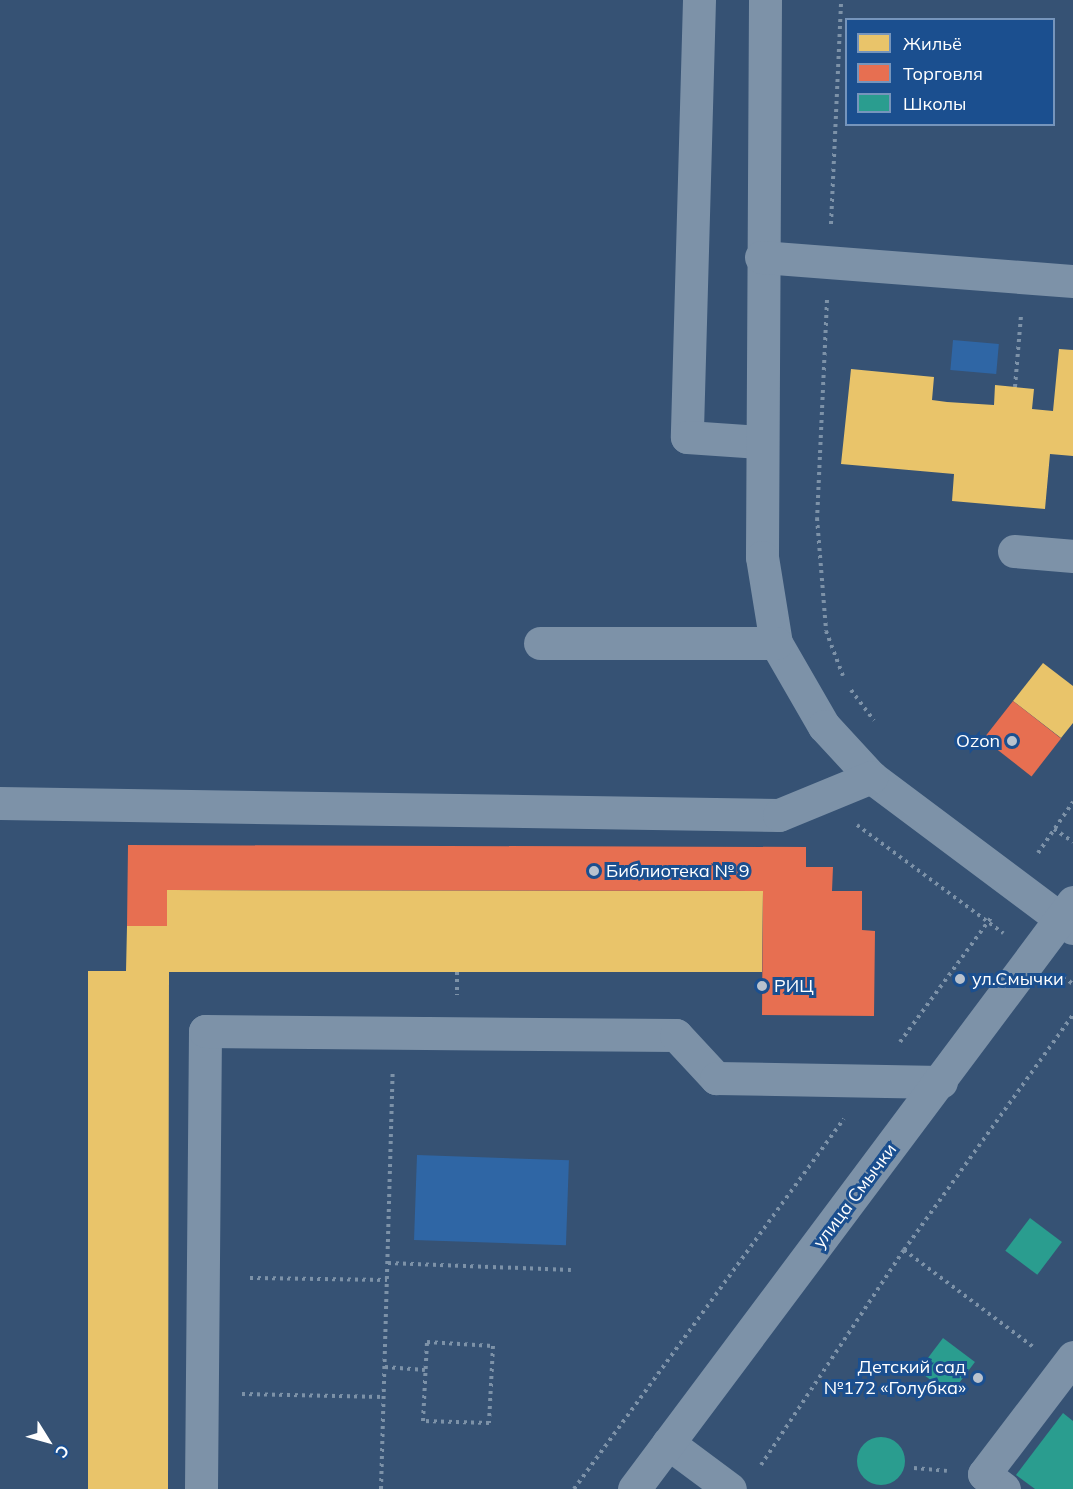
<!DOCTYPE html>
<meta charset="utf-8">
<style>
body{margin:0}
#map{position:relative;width:1073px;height:1489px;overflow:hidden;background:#365274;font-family:Mulish,sans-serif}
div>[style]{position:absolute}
.green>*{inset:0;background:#2f66a5;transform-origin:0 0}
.homes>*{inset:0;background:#e9c46a}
.shops>*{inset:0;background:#e76f51;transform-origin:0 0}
.schools>*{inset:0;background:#2a9d8f;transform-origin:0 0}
.round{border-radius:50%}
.path>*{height:4px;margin-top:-2px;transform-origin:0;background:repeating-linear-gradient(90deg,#7d92a8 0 3px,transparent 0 7.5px)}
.minor>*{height:33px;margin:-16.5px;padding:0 16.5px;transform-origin:16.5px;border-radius:16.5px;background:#7d92a8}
.dots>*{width:16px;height:16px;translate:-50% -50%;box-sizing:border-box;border:3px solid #1b4f8f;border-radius:50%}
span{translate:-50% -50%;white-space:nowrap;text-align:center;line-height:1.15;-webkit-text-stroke:6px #1b4f8f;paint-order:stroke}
.poi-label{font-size:18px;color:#fff}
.right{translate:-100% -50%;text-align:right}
.left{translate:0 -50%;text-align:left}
.street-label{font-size:18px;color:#fff}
.legend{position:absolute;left:845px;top:18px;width:210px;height:108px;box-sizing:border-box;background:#1b4f8f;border:2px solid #7695bc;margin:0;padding:8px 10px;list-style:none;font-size:18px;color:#fff}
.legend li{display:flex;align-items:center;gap:12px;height:30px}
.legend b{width:30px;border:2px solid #7695bc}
.north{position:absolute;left:18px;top:1411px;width:60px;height:60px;-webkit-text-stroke:4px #1b4f8f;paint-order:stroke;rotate:127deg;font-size:16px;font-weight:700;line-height:24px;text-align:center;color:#fff}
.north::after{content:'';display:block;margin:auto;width:21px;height:27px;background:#fff;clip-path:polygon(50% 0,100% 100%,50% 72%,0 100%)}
</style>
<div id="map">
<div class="green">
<i style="left:953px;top:340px;width:46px;height:30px;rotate:5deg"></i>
<i style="left:417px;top:1155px;width:152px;height:85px;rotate:2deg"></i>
</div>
<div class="homes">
<i style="clip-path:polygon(1059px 349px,1073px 350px,1073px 456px,1050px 454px,1045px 509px,952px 501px,954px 474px,841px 464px,851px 369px,934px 377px,932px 400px,947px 402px,994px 405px,995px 385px,1034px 389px,1032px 409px,1053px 411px)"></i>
<i style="clip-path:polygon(1043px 663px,1073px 686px,1073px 723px,1061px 738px,1013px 701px)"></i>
<i style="clip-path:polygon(167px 890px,763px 891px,762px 972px,169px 972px,168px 1489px,88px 1489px,88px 971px,126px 971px,127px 926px,167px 926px)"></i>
</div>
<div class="shops">
<i style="left:1013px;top:701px;width:61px;height:48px;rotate:38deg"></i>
<i style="clip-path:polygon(128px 845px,806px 847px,806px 867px,833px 867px,832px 891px,862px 891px,862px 930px,875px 931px,874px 1016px,762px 1015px,763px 891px,167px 890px,167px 926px,127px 926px)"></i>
</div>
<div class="schools">
<i style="left:1030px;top:1218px;width:40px;height:41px;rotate:37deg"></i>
<i style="left:943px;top:1338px;width:40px;height:41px;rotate:37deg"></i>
<i style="clip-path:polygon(1063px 1413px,1073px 1421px,1073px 1489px,1035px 1489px,1016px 1475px)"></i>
<i class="round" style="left:857px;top:1437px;width:48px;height:48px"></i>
</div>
<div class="path">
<i style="left:831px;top:224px;width:224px;rotate:-87.4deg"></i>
<i style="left:827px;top:300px;width:218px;rotate:92.6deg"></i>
<i style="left:817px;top:518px;width:113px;rotate:85.4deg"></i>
<i style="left:826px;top:631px;width:48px;rotate:69.3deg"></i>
<i style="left:1015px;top:387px;width:71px;rotate:-85.2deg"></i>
<i style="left:851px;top:690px;width:38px;rotate:53deg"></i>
<i style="left:857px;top:825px;width:182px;rotate:36.5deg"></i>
<i style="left:1054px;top:829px;width:23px;rotate:34deg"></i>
<i style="left:1038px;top:853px;width:62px;rotate:-55.5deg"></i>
<i style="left:457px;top:972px;width:23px;rotate:90deg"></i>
<i style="left:1063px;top:977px;width:12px;rotate:35deg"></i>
<i style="left:900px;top:1042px;width:157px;rotate:-53.8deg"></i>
<i style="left:904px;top:1250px;width:161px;rotate:36.9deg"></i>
<i style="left:388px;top:1263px;width:183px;rotate:2.2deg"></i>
<i style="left:250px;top:1278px;width:137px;rotate:0.8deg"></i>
<i style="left:427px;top:1342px;width:66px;rotate:3.5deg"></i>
<i style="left:493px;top:1346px;width:77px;rotate:93deg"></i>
<i style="left:489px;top:1423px;width:66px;rotate:-178.3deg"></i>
<i style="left:423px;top:1421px;width:79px;rotate:-87.1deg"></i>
<i style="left:385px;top:1367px;width:40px;rotate:4.3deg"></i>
<i style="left:242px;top:1394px;width:142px;rotate:1.2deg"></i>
<i style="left:761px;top:1465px;width:258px;rotate:-56.4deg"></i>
<i style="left:904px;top:1250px;width:289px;rotate:-54.3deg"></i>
<i style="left:914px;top:1468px;width:33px;rotate:5deg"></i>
<i style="left:381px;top:1489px;width:420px;rotate:-88.4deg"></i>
<i style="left:574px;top:1489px;width:458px;rotate:-53.9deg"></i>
</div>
<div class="minor">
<i style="left:699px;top:0;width:437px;rotate:91.6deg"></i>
<i style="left:687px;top:437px;width:73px;rotate:3.9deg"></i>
<i style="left:765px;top:0;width:557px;rotate:90.31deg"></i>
<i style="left:762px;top:557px;width:87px;rotate:80.8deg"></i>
<i style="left:776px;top:643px;width:96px;rotate:60deg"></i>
<i style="left:824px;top:726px;width:69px;rotate:47.3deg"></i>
<i style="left:871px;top:777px;width:252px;rotate:36.8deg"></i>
<i style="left:761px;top:257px;width:313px;rotate:4.4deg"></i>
<i style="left:1014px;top:551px;width:59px;rotate:4.8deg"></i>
<i style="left:540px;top:643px;width:236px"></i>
<i style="left:0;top:803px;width:779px;rotate:0.88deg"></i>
<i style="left:779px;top:815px;width:100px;rotate:-22.4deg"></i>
<i style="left:668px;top:1443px;width:77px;rotate:36.6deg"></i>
<i style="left:201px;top:1489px;width:458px;rotate:-89.5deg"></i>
<i style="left:205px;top:1031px;width:471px;rotate:0.5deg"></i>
<i style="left:676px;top:1035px;width:59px;rotate:47.1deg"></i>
<i style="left:716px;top:1078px;width:225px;rotate:1deg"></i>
<i style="left:634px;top:1489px;width:733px;rotate:-53.21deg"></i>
<i style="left:1004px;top:1489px;width:25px;rotate:-143deg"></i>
<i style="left:984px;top:1474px;width:147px;rotate:-52.7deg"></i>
</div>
<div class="dots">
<i style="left:1012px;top:741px;background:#b9c2ce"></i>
<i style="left:594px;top:871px;background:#b9c2ce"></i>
<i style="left:960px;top:979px;background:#b9c2ce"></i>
<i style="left:762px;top:986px;background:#b9c2ce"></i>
<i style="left:978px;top:1378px;background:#b9c2ce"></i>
</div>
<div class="poi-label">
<span class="right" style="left:1000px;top:741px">Ozon</span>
<span class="left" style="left:606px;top:871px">Библиотека № 9</span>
<span class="left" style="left:972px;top:979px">ул.Смычки</span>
<span class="left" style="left:774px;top:986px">РИЦ</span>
<span class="right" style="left:966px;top:1378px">Детский сад<br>№172 «Голубка»</span>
</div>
<div class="street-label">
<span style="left:855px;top:1196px;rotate:-53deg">улица Смычки</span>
</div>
<ul class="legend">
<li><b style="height:16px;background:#e9c46a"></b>Жильё</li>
<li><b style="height:16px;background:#e76f51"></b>Торговля</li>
<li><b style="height:16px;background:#2a9d8f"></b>Школы</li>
</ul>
<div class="north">С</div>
</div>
